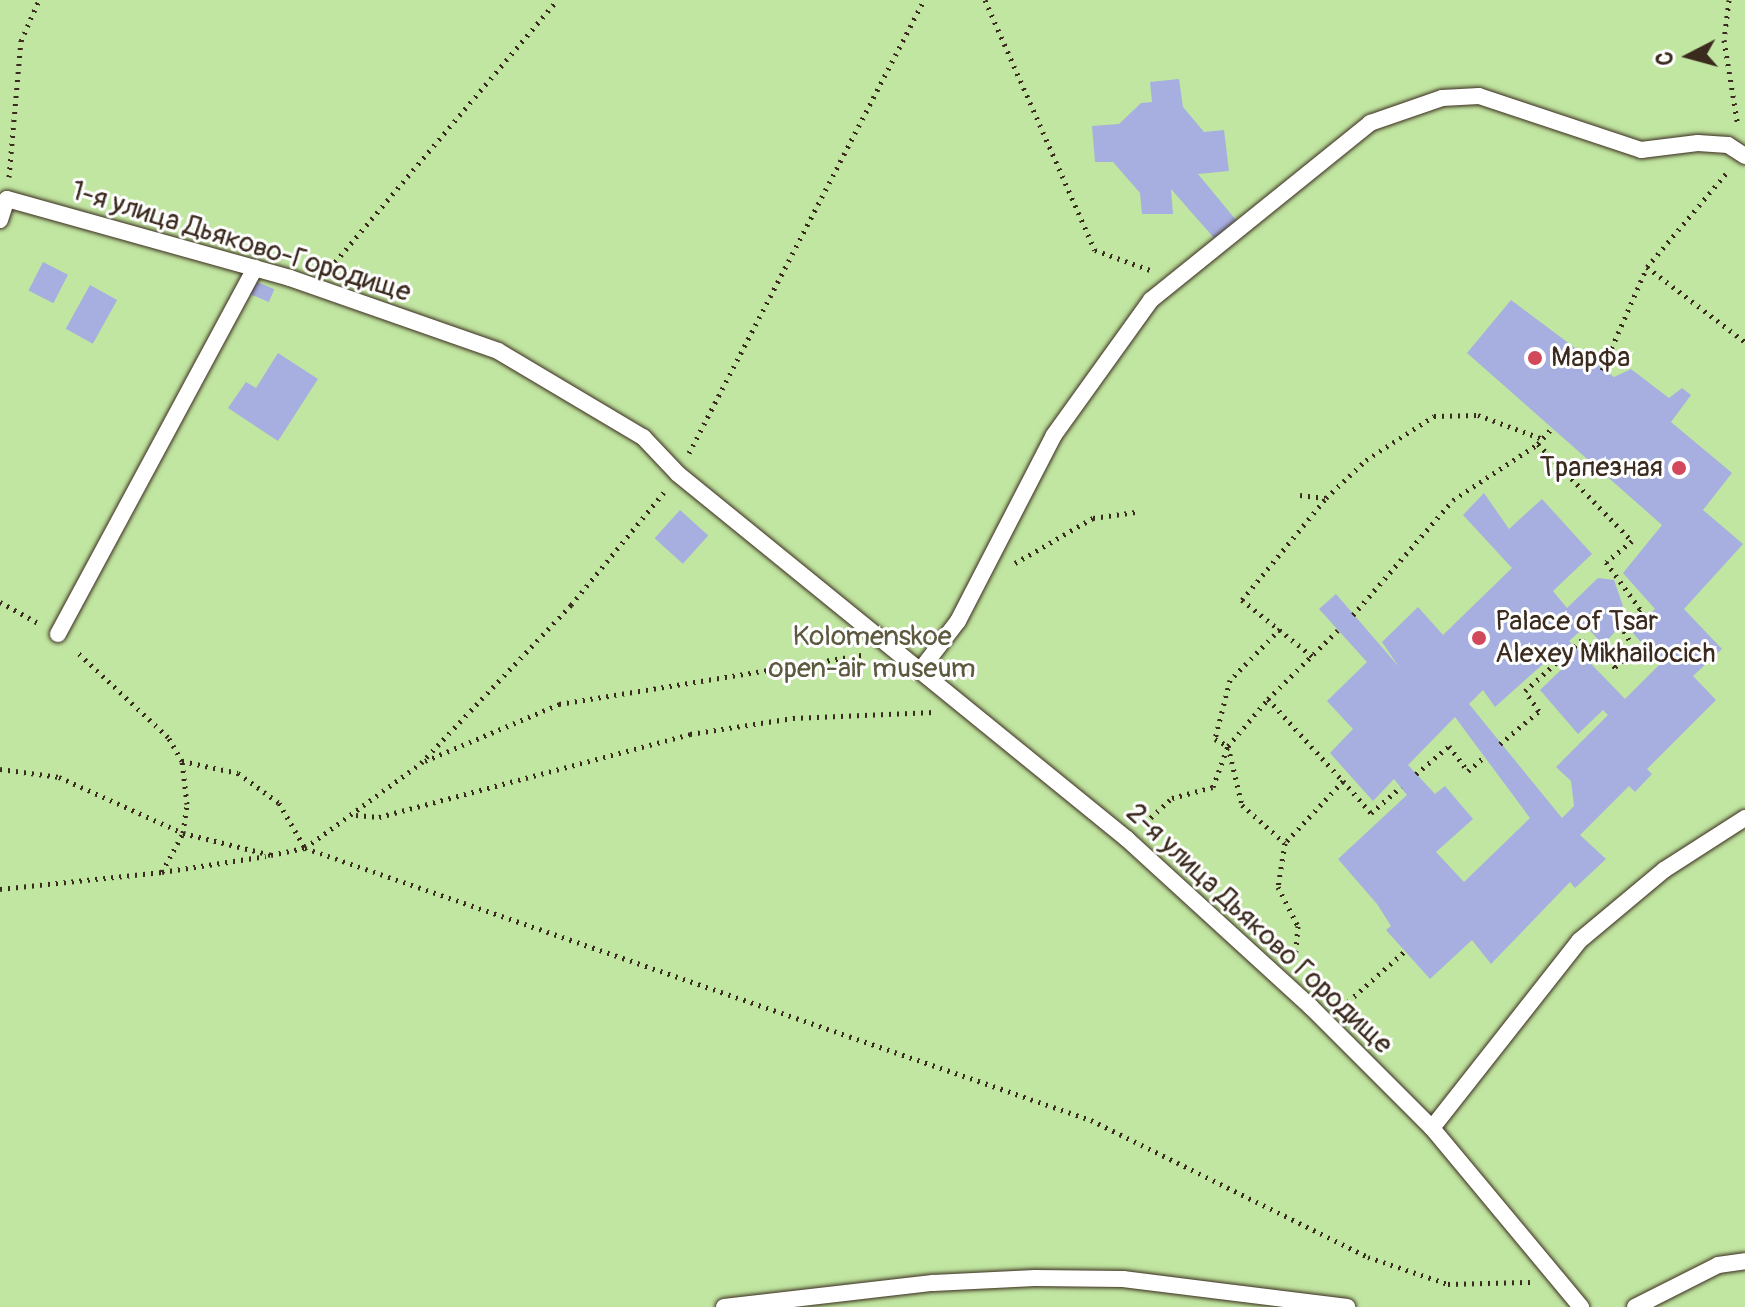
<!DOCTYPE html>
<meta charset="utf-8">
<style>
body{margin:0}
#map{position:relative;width:1745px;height:1307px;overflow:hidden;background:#fff;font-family:Pangolin,sans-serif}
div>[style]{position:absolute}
.green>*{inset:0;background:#c1e6a1;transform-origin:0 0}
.building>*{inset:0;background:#a6afe0;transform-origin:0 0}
.path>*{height:5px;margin-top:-2.5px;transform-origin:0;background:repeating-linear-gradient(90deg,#3b2a1e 0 2px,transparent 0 8px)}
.roads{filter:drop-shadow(0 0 2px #3b2a1e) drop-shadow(0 0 2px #3b2a1e)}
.service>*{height:16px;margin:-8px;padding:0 8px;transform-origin:8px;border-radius:8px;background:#fff}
.dots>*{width:22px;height:22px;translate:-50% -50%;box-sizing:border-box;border:4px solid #fff;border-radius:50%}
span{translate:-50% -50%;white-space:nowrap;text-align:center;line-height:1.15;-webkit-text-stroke:6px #fff;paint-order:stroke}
.street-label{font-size:28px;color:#3b2a1e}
.poi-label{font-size:28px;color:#3b2a1e}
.left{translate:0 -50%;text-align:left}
.right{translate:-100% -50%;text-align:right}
.park-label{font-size:28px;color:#5c593f}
.north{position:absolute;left:1649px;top:16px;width:80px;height:80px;-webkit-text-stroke:6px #fff;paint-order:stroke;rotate:264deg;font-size:22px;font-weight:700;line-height:32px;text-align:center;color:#3b2a1e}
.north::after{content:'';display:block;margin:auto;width:28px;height:36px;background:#3b2a1e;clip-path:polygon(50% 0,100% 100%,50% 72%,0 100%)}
</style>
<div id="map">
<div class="green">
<i style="left:0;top:0;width:1745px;height:1307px"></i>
</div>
<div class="building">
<i style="clip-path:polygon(1179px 79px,1183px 107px,1204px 132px,1224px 130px,1229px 171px,1198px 174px,1236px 220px,1214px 238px,1171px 189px,1173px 214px,1142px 214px,1140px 193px,1113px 162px,1095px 162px,1092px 126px,1119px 124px,1141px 103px,1152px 102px,1150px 82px)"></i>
<i style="left:43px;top:262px;width:28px;height:32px;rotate:27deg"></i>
<i style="left:255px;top:281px;width:21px;height:14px;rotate:23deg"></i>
<i style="left:90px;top:285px;width:31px;height:50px;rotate:29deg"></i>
<i style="clip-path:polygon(evenodd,1511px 300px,1614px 377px,1631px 369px,1669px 398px,1682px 388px,1691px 395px,1671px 422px,1732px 473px,1703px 510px,1743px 544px,1684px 609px,1722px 649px,1693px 676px,1716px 700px,1647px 769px,1652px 774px,1635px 792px,1629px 786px,1580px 835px,1606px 859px,1575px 888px,1570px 882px,1491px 964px,1472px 940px,1430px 979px,1386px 930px,1391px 926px,1377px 904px,1338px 859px,1407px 795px,1394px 779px,1373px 801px,1330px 753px,1353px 729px,1327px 701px,1367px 662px,1319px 609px,1336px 594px,1399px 667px,1382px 642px,1418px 607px,1443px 635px,1512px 568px,1463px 515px,1484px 493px,1509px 529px,1542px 499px,1592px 554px,1553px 591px,1567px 608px,1598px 578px,1614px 580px,1623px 606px,1616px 615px,1622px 624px,1603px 645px,1586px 626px,1569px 641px,1625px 699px,1660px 664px,1632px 632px,1655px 609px,1623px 573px,1662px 525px,1467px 353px,1511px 300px,1551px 657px,1562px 669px,1540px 690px,1578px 734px,1603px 710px,1608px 715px,1556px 767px,1571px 781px,1574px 806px,1562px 818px,1469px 704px,1483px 690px,1495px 707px,1551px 657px,1511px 300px,1455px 717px,1530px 818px,1464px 882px,1436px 852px,1473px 819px,1445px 786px,1435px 794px,1408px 765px,1455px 717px)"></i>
<i style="clip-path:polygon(278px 353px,318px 379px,278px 441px,228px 408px,246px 382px,256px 388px)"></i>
<i style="left:680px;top:510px;width:38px;height:38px;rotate:42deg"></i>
</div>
<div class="path">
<i style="left:985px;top:0;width:273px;rotate:66.3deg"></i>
<i style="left:1095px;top:250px;width:59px;rotate:20deg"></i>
<i style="left:1729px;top:0;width:40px;rotate:97.1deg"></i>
<i style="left:1724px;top:40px;width:87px;rotate:80.8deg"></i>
<i style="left:9px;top:177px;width:137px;rotate:-85deg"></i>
<i style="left:21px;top:41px;width:45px;rotate:-66.3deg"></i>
<i style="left:1647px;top:267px;width:123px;rotate:37.4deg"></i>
<i style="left:330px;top:268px;width:351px;rotate:-49.7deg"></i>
<i style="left:1602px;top:370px;width:112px;rotate:-66.4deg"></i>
<i style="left:1647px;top:267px;width:127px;rotate:-49.8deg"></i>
<i style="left:1538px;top:444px;width:135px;rotate:45.9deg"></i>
<i style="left:1632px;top:541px;width:33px;rotate:141deg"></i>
<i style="left:1606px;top:562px;width:58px;rotate:54.1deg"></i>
<i style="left:1640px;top:609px;width:27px;rotate:126deg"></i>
<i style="left:1624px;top:631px;width:22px;rotate:60deg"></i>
<i style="left:1635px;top:650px;width:26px;rotate:140deg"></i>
<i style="left:1615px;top:667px;width:43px;rotate:-140.7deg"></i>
<i style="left:1582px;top:640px;width:11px;rotate:139deg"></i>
<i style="left:689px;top:453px;width:510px;rotate:-62.58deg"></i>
<i style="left:1300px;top:495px;width:25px;rotate:7deg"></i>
<i style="left:1015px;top:563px;width:90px;rotate:-30deg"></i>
<i style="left:1093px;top:518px;width:43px;rotate:-7.9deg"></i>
<i style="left:0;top:602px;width:43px;rotate:28.9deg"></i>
<i style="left:1353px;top:615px;width:152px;rotate:-49deg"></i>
<i style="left:1453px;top:500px;width:102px;rotate:-33.4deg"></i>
<i style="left:1538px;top:444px;width:21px;rotate:-49deg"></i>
<i style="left:1280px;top:629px;width:71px;rotate:134.4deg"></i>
<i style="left:1230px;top:680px;width:61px;rotate:104.3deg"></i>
<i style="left:1215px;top:739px;width:15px;rotate:28deg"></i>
<i style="left:1228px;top:746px;width:61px;rotate:76.7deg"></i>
<i style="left:1242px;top:805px;width:57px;rotate:41.5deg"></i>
<i style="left:1312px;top:656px;width:90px;rotate:-141.3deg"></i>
<i style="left:1242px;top:600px;width:132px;rotate:-50.5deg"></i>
<i style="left:1326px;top:498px;width:55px;rotate:-43.5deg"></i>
<i style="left:1366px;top:460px;width:81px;rotate:-32.9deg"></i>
<i style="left:1434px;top:416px;width:44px;rotate:-1.3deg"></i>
<i style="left:1478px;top:415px;width:69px;rotate:20.3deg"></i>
<i style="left:1268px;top:699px;width:111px;rotate:47.6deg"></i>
<i style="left:1343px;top:781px;width:85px;rotate:133.1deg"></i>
<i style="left:1285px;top:843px;width:45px;rotate:99deg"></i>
<i style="left:1278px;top:887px;width:44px;rotate:62.9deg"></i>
<i style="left:1298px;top:926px;width:33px;rotate:95deg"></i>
<i style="left:1500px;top:744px;width:51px;rotate:-40.2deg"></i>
<i style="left:1539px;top:711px;width:24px;rotate:-125deg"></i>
<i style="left:1525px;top:691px;width:43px;rotate:-42.2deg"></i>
<i style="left:182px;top:761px;width:57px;rotate:12.1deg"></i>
<i style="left:238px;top:773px;width:51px;rotate:36.2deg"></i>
<i style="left:279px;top:803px;width:52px;rotate:60deg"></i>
<i style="left:305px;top:848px;width:832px;rotate:19.09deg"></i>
<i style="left:1091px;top:1120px;width:309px;rotate:26.3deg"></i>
<i style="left:1368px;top:1257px;width:84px;rotate:18.6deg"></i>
<i style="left:1448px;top:1284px;width:82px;rotate:-1.4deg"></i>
<i style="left:425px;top:761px;width:146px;rotate:-23deg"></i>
<i style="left:559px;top:704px;width:308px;rotate:-9.2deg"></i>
<i style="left:0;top:769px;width:60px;rotate:7.7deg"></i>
<i style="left:59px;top:777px;width:136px;rotate:24.3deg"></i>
<i style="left:183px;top:833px;width:91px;rotate:14deg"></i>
<i style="left:271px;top:855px;width:35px;rotate:-12deg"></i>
<i style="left:305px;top:848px;width:144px;rotate:-36.2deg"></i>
<i style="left:421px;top:763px;width:218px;rotate:-46.5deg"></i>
<i style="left:571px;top:605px;width:146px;rotate:-50.5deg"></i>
<i style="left:1416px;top:774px;width:43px;rotate:-40.3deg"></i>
<i style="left:1449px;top:746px;width:31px;rotate:53deg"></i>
<i style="left:1468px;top:771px;width:21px;rotate:-41deg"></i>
<i style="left:1343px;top:781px;width:43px;rotate:48.8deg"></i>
<i style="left:1371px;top:813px;width:40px;rotate:-41deg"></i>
<i style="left:356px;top:815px;width:23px;rotate:5deg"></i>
<i style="left:379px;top:817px;width:322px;rotate:-14.9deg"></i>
<i style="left:690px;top:734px;width:104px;rotate:-8.8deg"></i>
<i style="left:793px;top:718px;width:141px;rotate:-2.4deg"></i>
<i style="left:1145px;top:823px;width:37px;rotate:-43deg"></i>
<i style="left:1172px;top:798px;width:42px;rotate:-15deg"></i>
<i style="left:1213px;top:787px;width:44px;rotate:-69.9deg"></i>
<i style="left:1228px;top:746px;width:62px;rotate:-49.6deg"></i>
<i style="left:1268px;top:699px;width:98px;rotate:-44.6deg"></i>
<i style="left:162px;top:872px;width:105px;rotate:-8.7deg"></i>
<i style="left:0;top:889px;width:163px;rotate:-6deg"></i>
<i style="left:162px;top:872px;width:44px;rotate:-61.7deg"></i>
<i style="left:183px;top:833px;width:29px;rotate:-82deg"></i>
<i style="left:187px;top:804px;width:43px;rotate:-96.6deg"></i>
<i style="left:182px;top:761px;width:28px;rotate:-120deg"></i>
<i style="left:168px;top:737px;width:127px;rotate:-136.9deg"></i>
<i style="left:1342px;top:1007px;width:84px;rotate:-41.6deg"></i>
</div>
<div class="roads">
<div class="service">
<i style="left:0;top:220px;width:22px;rotate:-72deg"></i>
<i style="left:7px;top:199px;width:294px;rotate:15.6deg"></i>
<i style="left:290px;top:278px;width:220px;rotate:19.3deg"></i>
<i style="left:498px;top:351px;width:169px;rotate:30.7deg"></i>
<i style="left:643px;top:437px;width:51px;rotate:46.6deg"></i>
<i style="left:678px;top:474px;width:579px;rotate:39.11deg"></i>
<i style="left:1127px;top:839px;width:249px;rotate:42.4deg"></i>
<i style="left:1311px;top:1007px;width:171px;rotate:45deg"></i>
<i style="left:1432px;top:1128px;width:233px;rotate:50.2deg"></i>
<i style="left:58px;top:634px;width:416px;rotate:-61.7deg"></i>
<i style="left:922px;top:668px;width:59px;rotate:-52.5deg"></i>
<i style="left:958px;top:621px;width:209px;rotate:-62.7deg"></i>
<i style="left:1054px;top:435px;width:166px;rotate:-54.3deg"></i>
<i style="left:1151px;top:300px;width:282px;rotate:-38.9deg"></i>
<i style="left:1370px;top:123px;width:76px;rotate:-19.1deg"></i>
<i style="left:1442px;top:98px;width:37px;rotate:-3deg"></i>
<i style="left:1479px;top:96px;width:171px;rotate:18.4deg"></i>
<i style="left:1641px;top:150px;width:57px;rotate:-7deg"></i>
<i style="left:1698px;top:143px;width:30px;rotate:4deg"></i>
<i style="left:1728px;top:145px;width:20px;rotate:33deg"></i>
<i style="left:1432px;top:1128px;width:238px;rotate:-51.8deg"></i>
<i style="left:1579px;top:941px;width:111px;rotate:-39.9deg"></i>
<i style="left:1664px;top:870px;width:96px;rotate:-32.7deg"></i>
<i style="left:724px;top:1307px;width:210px;rotate:-6.6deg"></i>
<i style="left:933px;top:1283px;width:102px;rotate:-2.8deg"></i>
<i style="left:1035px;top:1278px;width:88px;rotate:0.7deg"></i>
<i style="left:1123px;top:1279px;width:226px;rotate:7.1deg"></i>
<i style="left:1635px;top:1307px;width:93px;rotate:-26.8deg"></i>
<i style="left:1718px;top:1265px;width:27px;rotate:-8deg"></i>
</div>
</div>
<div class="dots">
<i style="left:1535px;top:358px;background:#d1495b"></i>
<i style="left:1679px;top:468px;background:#d1495b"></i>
<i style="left:1479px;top:638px;background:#d1495b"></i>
</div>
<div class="street-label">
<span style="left:241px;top:242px;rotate:17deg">1-я улица Дьяково-Городище</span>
<span style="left:1259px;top:929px;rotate:43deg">2-я улица Дьяково Городище</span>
</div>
<div class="poi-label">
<span class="left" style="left:1551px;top:358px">Марфа</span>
<span class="right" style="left:1663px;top:468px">Трапезная</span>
<span class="left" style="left:1495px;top:638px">Palace of Tsar<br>Alexey Mikhailocich</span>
</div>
<div class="park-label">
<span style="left:872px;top:653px">Kolomenskoe<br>open-air museum</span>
</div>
<div class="north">С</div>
</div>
